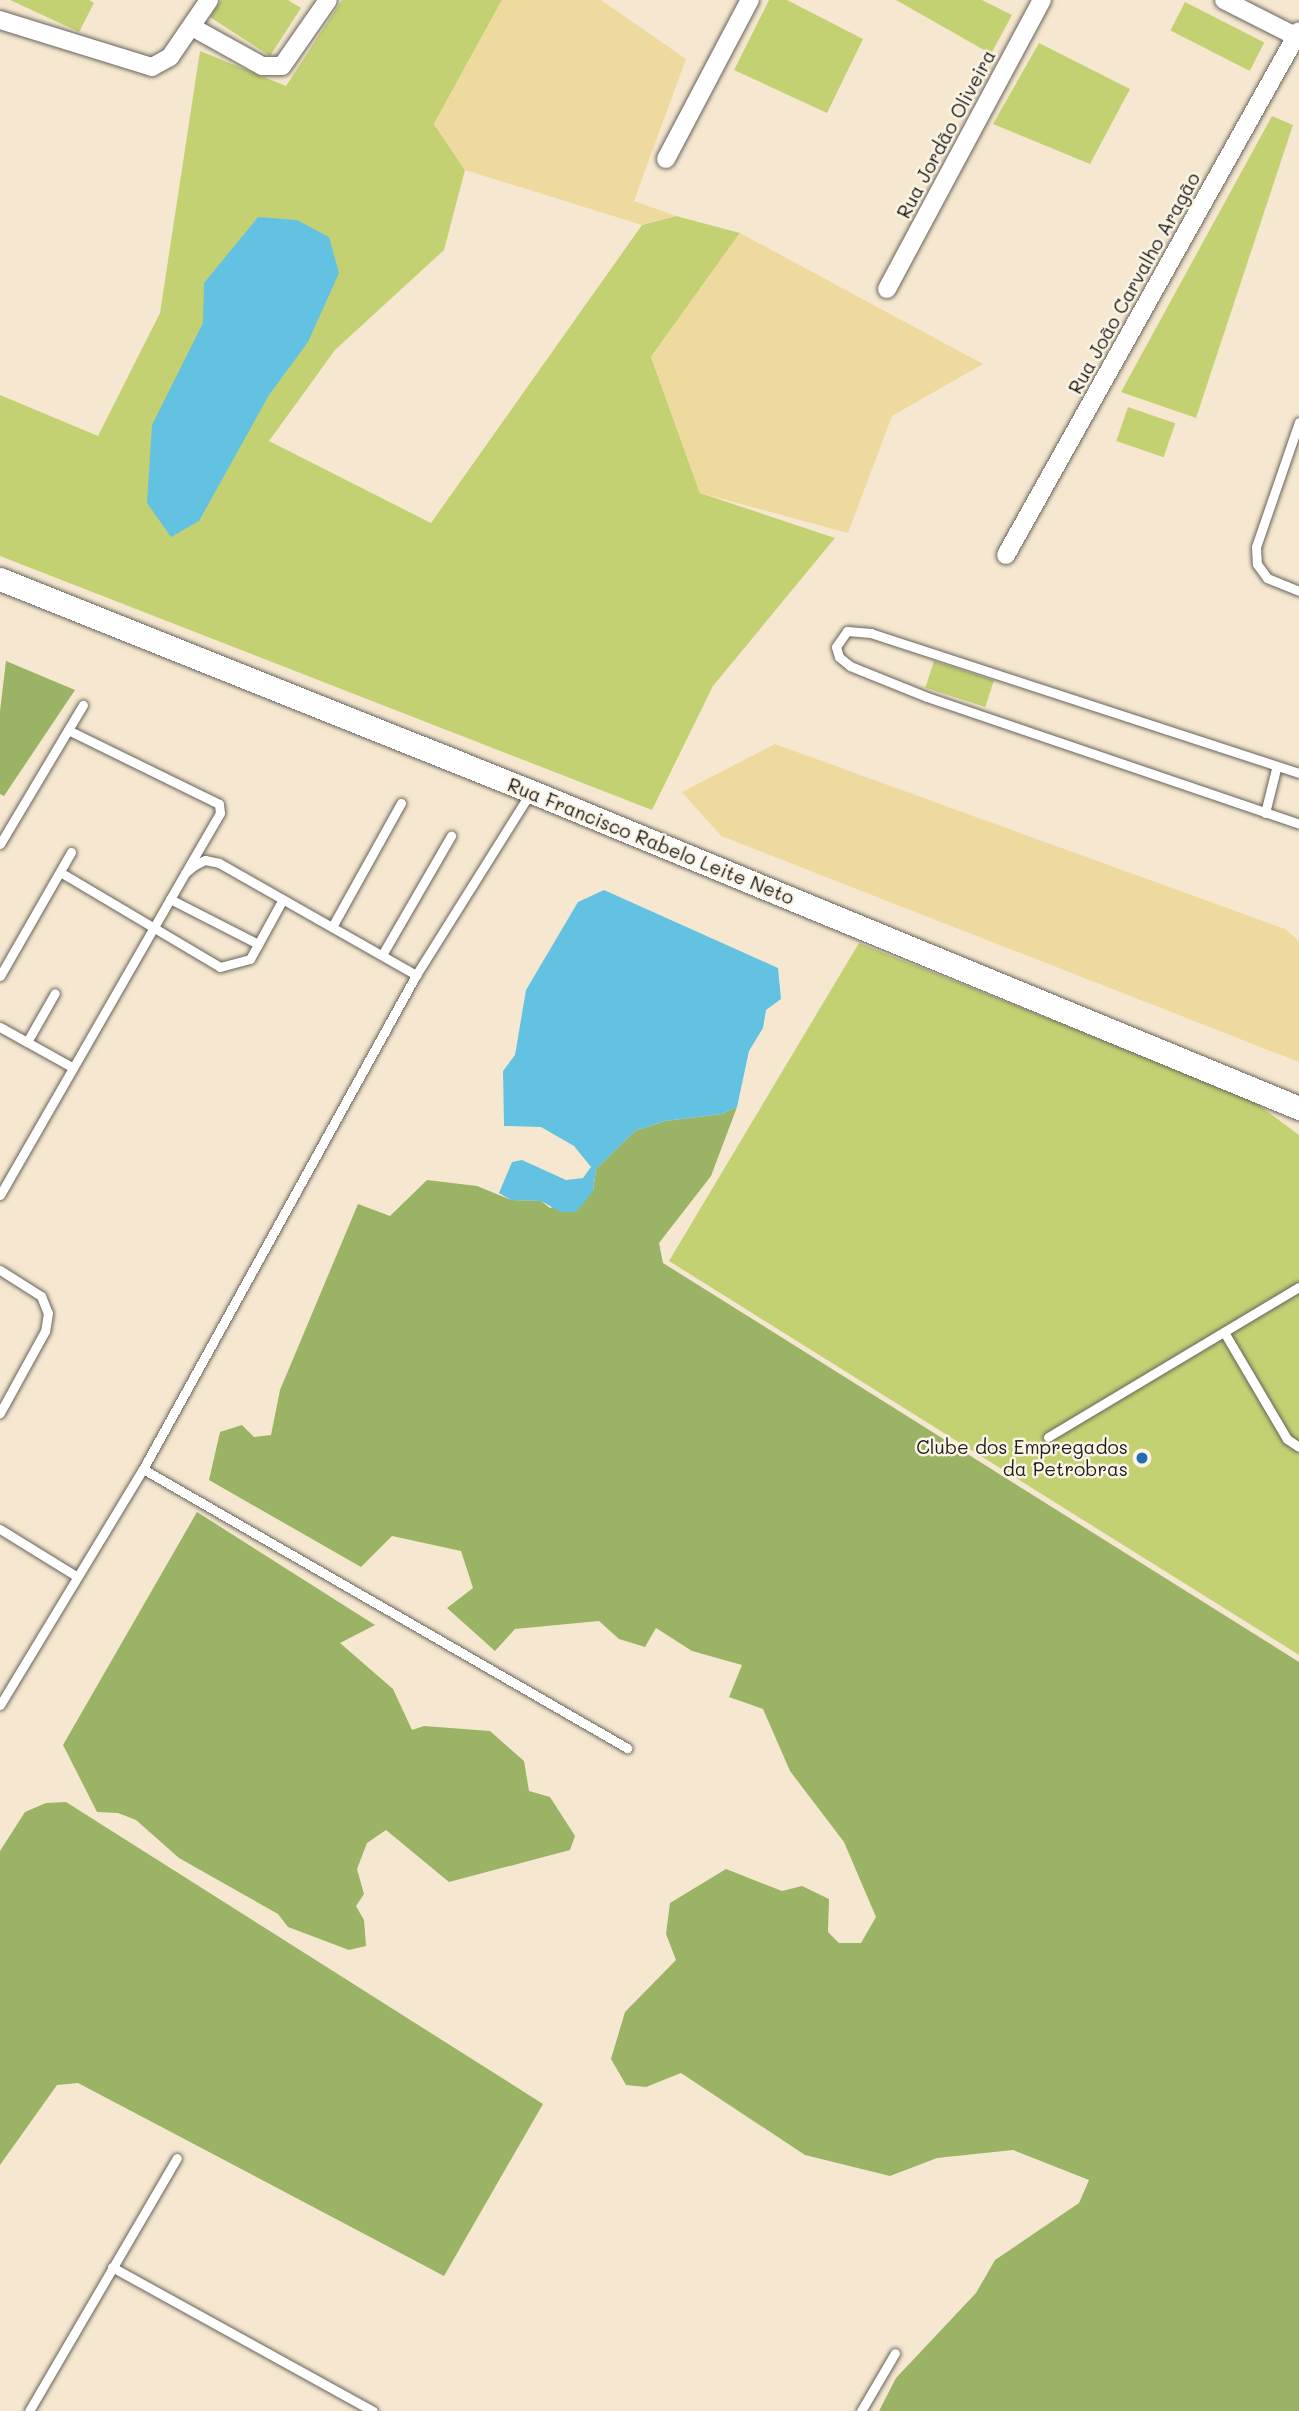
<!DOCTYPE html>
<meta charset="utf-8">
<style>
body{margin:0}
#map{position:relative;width:1299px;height:2411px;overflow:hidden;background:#f6e8d0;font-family:Mali,sans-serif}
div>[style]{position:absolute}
.green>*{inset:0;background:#c4d173;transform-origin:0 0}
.forest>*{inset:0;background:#9bb365}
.sand>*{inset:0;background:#eeda9e}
.water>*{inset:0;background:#63c2e1}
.roads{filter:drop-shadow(0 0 2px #68635b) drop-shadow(0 0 2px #68635b)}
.service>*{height:9px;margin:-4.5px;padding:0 4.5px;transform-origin:4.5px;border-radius:4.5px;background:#fff}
.minor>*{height:18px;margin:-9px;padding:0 9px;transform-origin:9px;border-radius:9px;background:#fff}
.tertiary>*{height:23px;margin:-11.5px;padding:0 11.5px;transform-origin:11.5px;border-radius:11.5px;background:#fff}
.dots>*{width:19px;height:19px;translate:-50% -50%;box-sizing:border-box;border:4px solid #fcf5e5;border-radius:50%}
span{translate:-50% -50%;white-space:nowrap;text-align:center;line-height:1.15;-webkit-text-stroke:5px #fcf5e5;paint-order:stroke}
.street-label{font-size:19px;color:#1c1c1c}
.poi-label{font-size:19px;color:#1c1c1c}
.right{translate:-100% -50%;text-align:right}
</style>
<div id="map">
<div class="green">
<i style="clip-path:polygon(10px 0,89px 0,94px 3px,79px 32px)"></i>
<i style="clip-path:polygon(221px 0,288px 0,301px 8px,270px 56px,210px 17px)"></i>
<i style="clip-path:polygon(342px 0,502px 0,434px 124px,465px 170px,444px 250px,335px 350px,269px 441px,431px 523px,642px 225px,676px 216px,740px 233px,651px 357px,700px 493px,835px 538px,713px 686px,652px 810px,0 556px,0 395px,98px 436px,160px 313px,200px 51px,286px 86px)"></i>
<i style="clip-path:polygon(769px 0,787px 0,863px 39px,827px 113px,734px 70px)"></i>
<i style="clip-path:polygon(896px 0,982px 0,1012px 15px,991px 54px)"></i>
<i style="left:1185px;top:2px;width:89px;height:32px;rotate:27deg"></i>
<i style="clip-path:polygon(1039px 43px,1130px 89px,1090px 164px,993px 124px)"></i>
<i style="clip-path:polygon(1272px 116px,1293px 125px,1196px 418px,1121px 392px)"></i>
<i style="left:1128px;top:407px;width:50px;height:36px;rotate:19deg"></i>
<i style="left:934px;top:661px;width:63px;height:28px;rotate:18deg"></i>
<i style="clip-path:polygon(859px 943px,1252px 1100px,1299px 1135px,1299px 1655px,669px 1261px)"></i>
</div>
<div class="forest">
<i style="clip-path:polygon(6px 661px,75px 690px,4px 796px,0 794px,0 711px)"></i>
<i style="clip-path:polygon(737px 1107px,711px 1176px,659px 1243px,663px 1263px,1299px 1662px,1299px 2411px,879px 2411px,896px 2378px,976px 2293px,995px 2260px,1079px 2203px,1089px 2180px,1013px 2150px,937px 2158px,890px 2176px,805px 2155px,681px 2073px,646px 2087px,626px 2085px,611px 2059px,625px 2012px,676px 1960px,666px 1934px,670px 1903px,726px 1869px,782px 1891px,802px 1886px,829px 1899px,828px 1932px,839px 1943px,861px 1943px,876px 1917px,844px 1842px,790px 1771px,763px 1709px,729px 1697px,742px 1665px,692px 1651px,656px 1628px,645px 1647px,619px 1639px,599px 1621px,515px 1629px,495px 1651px,447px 1608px,473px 1588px,461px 1551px,392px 1536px,361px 1567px,209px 1480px,220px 1432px,242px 1425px,254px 1437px,271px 1435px,280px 1390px,358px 1204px,390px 1216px,427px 1180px,477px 1186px,511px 1200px,541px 1201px,550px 1208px,593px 1191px,596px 1169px,635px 1131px,665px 1121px,722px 1114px)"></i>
<i style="clip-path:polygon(197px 1512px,375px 1625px,340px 1643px,393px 1689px,412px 1730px,424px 1726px,490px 1731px,524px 1761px,529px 1791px,550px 1797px,575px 1836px,570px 1850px,449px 1882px,386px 1830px,367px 1843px,357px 1869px,364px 1894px,356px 1906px,364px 1920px,366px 1946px,349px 1950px,288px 1927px,278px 1914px,179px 1858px,136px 1820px,118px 1813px,97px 1812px,63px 1745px)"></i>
<i style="clip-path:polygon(66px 1802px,543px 2104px,444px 2276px,78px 2083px,57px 2085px,0 2165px,0 1851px,25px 1812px,46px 1803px)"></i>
</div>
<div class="sand">
<i style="clip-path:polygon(502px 0,601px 0,686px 59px,634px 201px,676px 216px,642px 225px,465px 170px,434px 124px)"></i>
<i style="clip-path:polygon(740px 233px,983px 364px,892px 416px,848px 533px,700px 493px,651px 357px)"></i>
<i style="clip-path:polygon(775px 744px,1285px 929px,1299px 941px,1299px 1062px,721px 836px,682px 792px)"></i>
</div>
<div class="water">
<i style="clip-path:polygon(258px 217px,297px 220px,329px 237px,339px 273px,308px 342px,269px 395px,199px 521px,171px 537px,147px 503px,152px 425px,203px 323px,204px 283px)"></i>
<i style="clip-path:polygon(604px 890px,778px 968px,781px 999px,766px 1010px,763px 1028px,749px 1051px,737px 1107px,722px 1114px,665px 1121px,635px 1131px,596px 1169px,593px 1191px,583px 1204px,575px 1212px,561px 1212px,541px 1201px,511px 1200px,499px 1193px,512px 1162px,522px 1160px,566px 1180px,583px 1178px,591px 1167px,574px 1146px,541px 1127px,504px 1126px,503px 1071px,515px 1055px,526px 990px,578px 902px)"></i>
</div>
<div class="roads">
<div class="service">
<i style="left:1299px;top:422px;width:132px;rotate:109deg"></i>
<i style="left:1256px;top:547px;width:17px;rotate:87deg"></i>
<i style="left:1257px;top:564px;width:17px;rotate:54deg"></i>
<i style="left:1267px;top:578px;width:35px;rotate:22deg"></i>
<i style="left:68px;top:730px;width:168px;rotate:26.1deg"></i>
<i style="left:219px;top:804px;width:9px;rotate:84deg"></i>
<i style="left:220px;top:813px;width:66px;rotate:120.1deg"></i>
<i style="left:1299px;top:773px;width:450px;rotate:-161.9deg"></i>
<i style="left:871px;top:633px;width:24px;rotate:-175deg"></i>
<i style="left:847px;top:631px;width:19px;rotate:125deg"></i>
<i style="left:836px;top:647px;width:10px;rotate:73deg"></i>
<i style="left:839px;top:657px;width:14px;rotate:39deg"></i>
<i style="left:850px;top:666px;width:83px;rotate:21.9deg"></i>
<i style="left:927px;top:697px;width:393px;rotate:18.8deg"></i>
<i style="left:1265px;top:813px;width:45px;rotate:-76deg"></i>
<i style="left:0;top:844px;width:162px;rotate:-59.2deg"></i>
<i style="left:60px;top:872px;width:186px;rotate:30.7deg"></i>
<i style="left:220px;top:967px;width:31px;rotate:-15deg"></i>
<i style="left:250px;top:959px;width:68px;rotate:-61.2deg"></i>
<i style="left:170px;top:899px;width:99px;rotate:27.1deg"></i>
<i style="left:332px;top:927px;width:142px;rotate:-60.9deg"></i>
<i style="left:382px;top:955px;width:138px;rotate:-59.9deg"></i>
<i style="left:0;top:976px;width:143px;rotate:-60.2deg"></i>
<i style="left:0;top:1027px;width:82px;rotate:29.1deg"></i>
<i style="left:27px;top:1042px;width:56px;rotate:-60.3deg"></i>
<i style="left:0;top:1195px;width:371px;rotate:-60.1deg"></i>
<i style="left:185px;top:873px;width:13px;rotate:-39deg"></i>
<i style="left:195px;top:865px;width:11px;rotate:-27deg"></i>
<i style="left:205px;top:860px;width:14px;rotate:12deg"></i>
<i style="left:219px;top:863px;width:227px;rotate:29.6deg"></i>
<i style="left:0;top:1270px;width:49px;rotate:32.4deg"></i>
<i style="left:41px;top:1296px;width:18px;rotate:68deg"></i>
<i style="left:48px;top:1313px;width:18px;rotate:99deg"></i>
<i style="left:45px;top:1331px;width:94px;rotate:118.8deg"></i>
<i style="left:1224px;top:1332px;width:124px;rotate:59.5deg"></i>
<i style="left:1287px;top:1439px;width:14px;rotate:34deg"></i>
<i style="left:1048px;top:1437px;width:292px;rotate:-30.9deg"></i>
<i style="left:143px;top:1469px;width:559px;rotate:29.96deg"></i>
<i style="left:0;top:1529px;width:89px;rotate:31.7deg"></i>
<i style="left:0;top:1705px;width:276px;rotate:-58.8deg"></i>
<i style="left:143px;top:1469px;width:564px;rotate:-61.07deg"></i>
<i style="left:416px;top:975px;width:215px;rotate:-57.9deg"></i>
<i style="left:112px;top:2267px;width:298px;rotate:28.9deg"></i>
<i style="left:29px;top:2411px;width:293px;rotate:-59.7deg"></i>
<i style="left:861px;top:2411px;width:67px;rotate:-59.6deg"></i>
</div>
<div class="minor">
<i style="left:1224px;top:0;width:84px;rotate:26.9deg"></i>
<i style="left:0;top:20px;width:159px;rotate:17.2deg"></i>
<i style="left:152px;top:67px;width:21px;rotate:-29deg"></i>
<i style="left:170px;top:57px;width:69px;rotate:-55.6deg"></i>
<i style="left:192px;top:27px;width:80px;rotate:29.1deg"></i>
<i style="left:262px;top:66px;width:20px"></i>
<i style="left:282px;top:66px;width:80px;rotate:-55.1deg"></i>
<i style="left:666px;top:159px;width:180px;rotate:-62.2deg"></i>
<i style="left:887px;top:289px;width:328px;rotate:-61.8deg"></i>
<i style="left:1006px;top:555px;width:600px;rotate:-60.79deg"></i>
</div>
<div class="tertiary">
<i style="left:0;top:579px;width:571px;rotate:21.8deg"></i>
<i style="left:530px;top:791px;width:832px;rotate:22.4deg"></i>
</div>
</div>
<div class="dots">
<i style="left:1142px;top:1458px;background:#1f6fb2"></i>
</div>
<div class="street-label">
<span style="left:946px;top:134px;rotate:-62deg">Rua Jordão Oliveira</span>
<span style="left:1134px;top:283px;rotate:-61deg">Rua João Carvalho Aragão</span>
<span style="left:651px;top:841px;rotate:22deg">Rua Francisco Rabelo Leite Neto</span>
</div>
<div class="poi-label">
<span class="right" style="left:1128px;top:1458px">Clube dos Empregados<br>da Petrobras</span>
</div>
</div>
